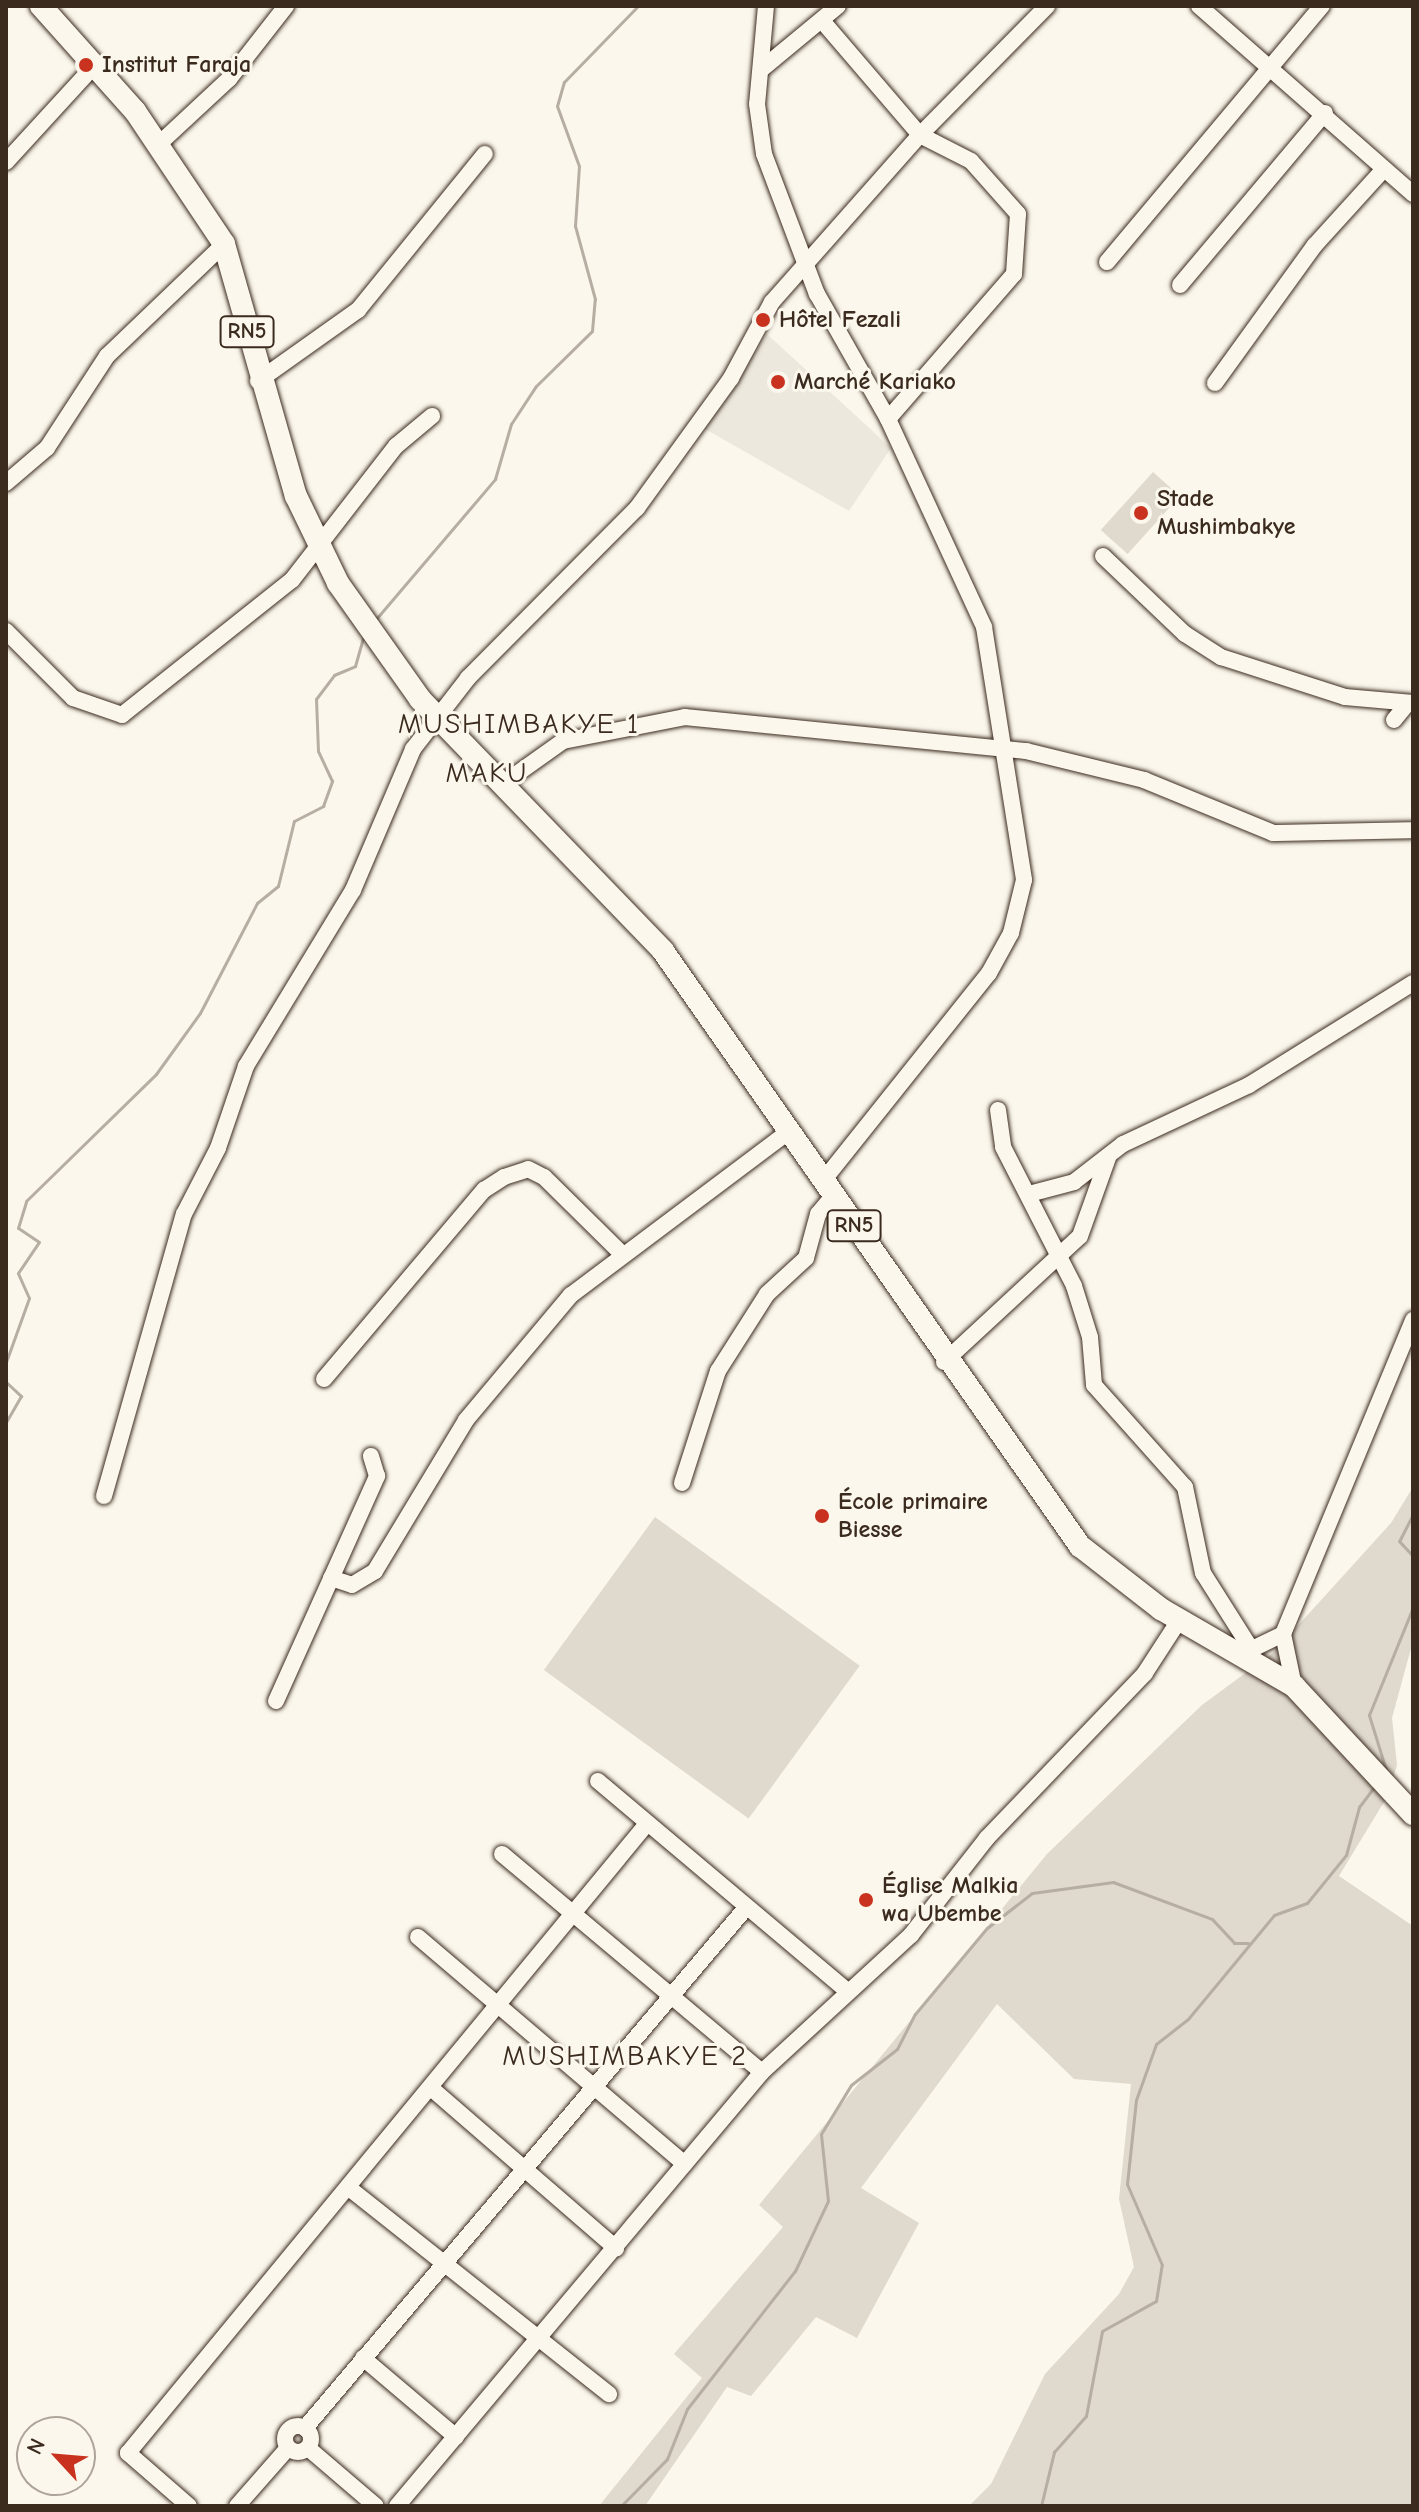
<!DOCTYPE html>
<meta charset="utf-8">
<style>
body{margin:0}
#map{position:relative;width:1419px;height:2512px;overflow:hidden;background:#fbf7ec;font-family:"Comic Neue",sans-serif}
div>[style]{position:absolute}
.built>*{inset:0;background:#ede8dd}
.green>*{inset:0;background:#dfd9ce;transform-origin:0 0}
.stream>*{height:3px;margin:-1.5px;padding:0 1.5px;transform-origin:1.5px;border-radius:1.5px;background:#b6aea2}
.roads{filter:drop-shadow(0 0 2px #3b2a1e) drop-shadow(0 0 2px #3b2a1e)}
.minor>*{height:16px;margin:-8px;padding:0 8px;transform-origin:8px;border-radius:8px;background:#fbf7ec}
.minor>.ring{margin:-8px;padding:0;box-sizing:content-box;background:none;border:16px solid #fbf7ec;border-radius:50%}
.highway>*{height:22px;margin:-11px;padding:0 11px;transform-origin:11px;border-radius:11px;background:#fbf7ec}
.dots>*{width:22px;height:22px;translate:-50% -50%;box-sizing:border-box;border:4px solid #fbf7ec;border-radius:50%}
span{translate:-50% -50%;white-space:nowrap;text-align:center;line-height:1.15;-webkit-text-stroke:6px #fbf7ec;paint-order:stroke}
.shield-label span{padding:2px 6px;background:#fbf7ec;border:2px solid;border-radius:6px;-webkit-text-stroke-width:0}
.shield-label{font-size:22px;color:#3b2a1e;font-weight:700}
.poi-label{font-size:24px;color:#3b2a1e;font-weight:700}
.left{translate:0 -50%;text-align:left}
.quarter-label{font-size:28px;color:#3b2a1e;letter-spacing:2px}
.frame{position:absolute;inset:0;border:8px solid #3b2a1e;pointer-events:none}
.north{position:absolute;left:16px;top:2416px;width:80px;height:80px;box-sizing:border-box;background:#fbf7ec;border:2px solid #aea59a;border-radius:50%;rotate:296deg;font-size:22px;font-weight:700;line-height:32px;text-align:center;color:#3b2a1e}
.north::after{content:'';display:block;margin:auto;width:28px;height:36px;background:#c8321e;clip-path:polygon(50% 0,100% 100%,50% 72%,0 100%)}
</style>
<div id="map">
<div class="built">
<i style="clip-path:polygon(767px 334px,891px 448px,849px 511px,705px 429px)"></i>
</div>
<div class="green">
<i style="left:1153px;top:472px;width:36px;height:78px;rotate:42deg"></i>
<i style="clip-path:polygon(1413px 1487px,1413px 1641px,1392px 1718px,1397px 1765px,1387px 1797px,1339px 1876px,1413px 1926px,1413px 2506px,969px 2506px,991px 2484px,1045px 2374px,1119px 2294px,1134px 2267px,1119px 2199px,1131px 2084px,1074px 2079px,997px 2004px,861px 2188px,919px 2223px,857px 2338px,816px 2317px,751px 2396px,727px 2387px,645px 2506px,599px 2506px,702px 2378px,674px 2354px,783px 2227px,759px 2205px,1047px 1854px,1202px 1705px,1274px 1652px,1391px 1523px)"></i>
<i style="left:655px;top:1517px;width:253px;height:189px;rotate:36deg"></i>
</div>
<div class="stream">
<i style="left:376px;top:619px;width:184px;rotate:-49.6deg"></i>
<i style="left:495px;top:479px;width:57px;rotate:-73.8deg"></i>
<i style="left:511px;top:424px;width:45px;rotate:-56.7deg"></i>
<i style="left:536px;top:386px;width:78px;rotate:-44.5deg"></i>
<i style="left:592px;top:331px;width:32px;rotate:-85deg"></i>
<i style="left:595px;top:299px;width:76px;rotate:-105.3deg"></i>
<i style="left:575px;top:226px;width:60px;rotate:-86.2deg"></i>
<i style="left:579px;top:166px;width:64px;rotate:-110.1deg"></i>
<i style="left:557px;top:106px;width:25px;rotate:-74deg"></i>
<i style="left:564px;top:82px;width:106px;rotate:-45.8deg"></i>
<i style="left:6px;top:1362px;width:68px;rotate:-70.2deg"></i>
<i style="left:29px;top:1298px;width:27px;rotate:-114deg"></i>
<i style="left:18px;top:1273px;width:37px;rotate:-56deg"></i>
<i style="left:39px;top:1242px;width:25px;rotate:-146deg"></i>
<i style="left:18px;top:1228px;width:28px;rotate:-73deg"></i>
<i style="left:26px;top:1201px;width:182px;rotate:-44.3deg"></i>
<i style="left:156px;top:1074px;width:75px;rotate:-54.2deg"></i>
<i style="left:200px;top:1013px;width:124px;rotate:-62.6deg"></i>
<i style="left:257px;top:903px;width:27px;rotate:-39deg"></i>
<i style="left:278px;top:886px;width:67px;rotate:-76.2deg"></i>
<i style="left:294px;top:821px;width:33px;rotate:-27deg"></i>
<i style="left:323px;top:806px;width:27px;rotate:-70deg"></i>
<i style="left:332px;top:781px;width:33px;rotate:-115deg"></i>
<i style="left:318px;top:751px;width:52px;rotate:-92.2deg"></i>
<i style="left:316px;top:699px;width:30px;rotate:-53deg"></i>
<i style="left:334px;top:675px;width:23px;rotate:-23deg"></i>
<i style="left:355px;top:666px;width:33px;rotate:-74deg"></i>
<i style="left:6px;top:1382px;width:21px;rotate:43deg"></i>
<i style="left:21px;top:1396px;width:30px;rotate:120deg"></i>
<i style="left:1413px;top:1514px;width:30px;rotate:117deg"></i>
<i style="left:1399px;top:1541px;width:21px;rotate:47deg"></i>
<i style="left:1386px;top:1770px;width:58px;rotate:-107.2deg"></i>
<i style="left:1369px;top:1715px;width:117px;rotate:-67.8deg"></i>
<i style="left:621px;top:2506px;width:66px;rotate:-45.6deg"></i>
<i style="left:667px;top:2459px;width:54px;rotate:-68.2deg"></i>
<i style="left:687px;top:2409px;width:175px;rotate:-52deg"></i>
<i style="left:795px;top:2271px;width:77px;rotate:-64.8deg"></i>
<i style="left:828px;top:2201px;width:67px;rotate:-96deg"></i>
<i style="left:821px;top:2134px;width:57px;rotate:-58.5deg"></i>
<i style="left:851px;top:2085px;width:58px;rotate:-38deg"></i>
<i style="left:897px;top:2049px;width:39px;rotate:-63deg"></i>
<i style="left:915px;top:2014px;width:112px;rotate:-50.1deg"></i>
<i style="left:987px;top:1928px;width:57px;rotate:-37.9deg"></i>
<i style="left:1032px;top:1893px;width:82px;rotate:-7.7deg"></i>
<i style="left:1113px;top:1882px;width:106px;rotate:20.5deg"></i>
<i style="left:1212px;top:1919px;width:33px;rotate:47deg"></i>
<i style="left:1234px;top:1943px;width:14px"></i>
<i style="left:1041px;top:2506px;width:56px;rotate:-76.5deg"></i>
<i style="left:1054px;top:2452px;width:48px;rotate:-48.4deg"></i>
<i style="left:1086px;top:2416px;width:86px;rotate:-79.3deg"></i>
<i style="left:1102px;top:2331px;width:62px;rotate:-29.1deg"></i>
<i style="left:1156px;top:2301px;width:36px;rotate:-81deg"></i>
<i style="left:1162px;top:2265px;width:88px;rotate:-113.4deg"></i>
<i style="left:1127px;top:2184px;width:84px;rotate:-83.9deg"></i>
<i style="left:1136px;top:2100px;width:59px;rotate:-70.3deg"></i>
<i style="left:1156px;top:2044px;width:41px;rotate:-38deg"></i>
<i style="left:1188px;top:2019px;width:135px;rotate:-50.4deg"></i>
<i style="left:1274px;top:1915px;width:35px;rotate:-20deg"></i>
<i style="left:1307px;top:1903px;width:62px;rotate:-50.9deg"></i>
<i style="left:1346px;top:1855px;width:50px;rotate:-74.8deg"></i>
<i style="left:1359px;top:1807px;width:26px;rotate:-53deg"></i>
</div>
<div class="roads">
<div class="minor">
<i style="left:766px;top:6px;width:98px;rotate:95.2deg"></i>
<i style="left:757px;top:104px;width:50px;rotate:82deg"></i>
<i style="left:764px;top:154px;width:150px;rotate:69.3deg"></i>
<i style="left:817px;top:294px;width:144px;rotate:60.4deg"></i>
<i style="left:888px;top:419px;width:229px;rotate:65.2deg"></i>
<i style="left:984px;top:627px;width:256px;rotate:81deg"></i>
<i style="left:1024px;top:880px;width:55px;rotate:103.8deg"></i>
<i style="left:1011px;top:933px;width:46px;rotate:118.8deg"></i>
<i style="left:989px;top:973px;width:265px;rotate:128.6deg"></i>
<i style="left:1199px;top:6px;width:285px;rotate:41.3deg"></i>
<i style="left:824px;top:23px;width:148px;rotate:49.4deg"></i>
<i style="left:920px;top:135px;width:57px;rotate:27deg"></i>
<i style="left:971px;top:161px;width:71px;rotate:48.4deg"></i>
<i style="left:1018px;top:214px;width:60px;rotate:93.8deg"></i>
<i style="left:1014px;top:274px;width:192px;rotate:131deg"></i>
<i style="left:763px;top:68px;width:97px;rotate:-39.6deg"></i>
<i style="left:159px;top:144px;width:96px;rotate:-42.9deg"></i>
<i style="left:229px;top:79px;width:93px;rotate:-52deg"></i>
<i style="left:6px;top:162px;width:132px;rotate:-47.5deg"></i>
<i style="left:1107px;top:262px;width:334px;rotate:-50deg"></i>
<i style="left:1180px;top:285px;width:225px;rotate:-49.9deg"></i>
<i style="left:258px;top:381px;width:123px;rotate:-35.4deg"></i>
<i style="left:358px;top:310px;width:201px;rotate:-50.9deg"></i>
<i style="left:1215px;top:383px;width:170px;rotate:-54.1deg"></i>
<i style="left:1315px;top:245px;width:101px;rotate:-47.8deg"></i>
<i style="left:6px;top:483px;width:54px;rotate:-40.5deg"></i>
<i style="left:47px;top:448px;width:110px;rotate:-56.9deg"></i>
<i style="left:107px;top:356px;width:162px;rotate:-43.7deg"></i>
<i style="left:1103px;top:556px;width:113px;rotate:43.6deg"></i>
<i style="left:1185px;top:634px;width:43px;rotate:32.6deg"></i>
<i style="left:1221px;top:657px;width:130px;rotate:17.9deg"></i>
<i style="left:1345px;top:697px;width:68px;rotate:5deg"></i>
<i style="left:6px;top:631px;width:95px;rotate:45deg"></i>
<i style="left:73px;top:698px;width:52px;rotate:19.1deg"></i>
<i style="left:122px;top:715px;width:217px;rotate:-38.5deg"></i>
<i style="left:292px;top:580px;width:170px;rotate:-52.2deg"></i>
<i style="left:396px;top:446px;width:47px;rotate:-39.8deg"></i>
<i style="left:1394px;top:720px;width:21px;rotate:-51deg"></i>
<i style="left:504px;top:783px;width:72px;rotate:-35.4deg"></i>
<i style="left:563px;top:741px;width:124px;rotate:-11.1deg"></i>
<i style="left:685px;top:717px;width:343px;rotate:5.7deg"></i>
<i style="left:1026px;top:751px;width:122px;rotate:13.8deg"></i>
<i style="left:1144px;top:780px;width:139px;rotate:22.3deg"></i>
<i style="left:1273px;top:833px;width:140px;rotate:-1.2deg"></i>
<i style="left:998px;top:1110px;width:37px;rotate:82deg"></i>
<i style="left:1003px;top:1147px;width:156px;rotate:62.9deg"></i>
<i style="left:1074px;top:1286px;width:53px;rotate:72.6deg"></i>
<i style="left:1090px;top:1337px;width:48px;rotate:85.2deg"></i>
<i style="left:1094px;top:1385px;width:137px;rotate:48.3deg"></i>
<i style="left:1185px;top:1487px;width:88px;rotate:78.2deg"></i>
<i style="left:1203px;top:1573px;width:90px;rotate:57.7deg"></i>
<i style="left:1029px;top:1194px;width:47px;rotate:-14.9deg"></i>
<i style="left:1074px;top:1182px;width:62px;rotate:-37.8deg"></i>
<i style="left:1123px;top:1144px;width:139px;rotate:-25.1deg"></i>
<i style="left:1249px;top:1085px;width:193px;rotate:-31.9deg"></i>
<i style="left:944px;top:1362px;width:185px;rotate:-42.8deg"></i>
<i style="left:1080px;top:1236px;width:83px;rotate:-70.3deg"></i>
<i style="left:324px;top:1379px;width:248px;rotate:-49.8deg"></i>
<i style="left:484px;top:1190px;width:24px;rotate:-33deg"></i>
<i style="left:504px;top:1177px;width:25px;rotate:-18deg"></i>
<i style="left:528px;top:1169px;width:18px;rotate:27deg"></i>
<i style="left:544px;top:1177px;width:111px;rotate:44.6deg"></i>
<i style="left:682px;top:1483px;width:118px;rotate:-72.2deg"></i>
<i style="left:718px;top:1371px;width:91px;rotate:-57.5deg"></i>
<i style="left:767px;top:1294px;width:53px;rotate:-42.7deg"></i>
<i style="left:806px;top:1258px;width:46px;rotate:-74.7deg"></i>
<i style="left:818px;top:1214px;width:25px;rotate:-50deg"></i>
<i style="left:104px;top:1496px;width:293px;rotate:-74.2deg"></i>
<i style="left:184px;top:1214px;width:74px;rotate:-62.7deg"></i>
<i style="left:218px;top:1148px;width:87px;rotate:-71.1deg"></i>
<i style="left:246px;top:1066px;width:206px;rotate:-58.7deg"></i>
<i style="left:353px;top:890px;width:153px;rotate:-66.9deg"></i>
<i style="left:413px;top:749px;width:90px;rotate:-52.2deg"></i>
<i style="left:468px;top:678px;width:240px;rotate:-45.2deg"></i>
<i style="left:637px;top:508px;width:160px;rotate:-54.1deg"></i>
<i style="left:731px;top:378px;width:86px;rotate:-61.7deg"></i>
<i style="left:772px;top:302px;width:223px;rotate:-48.5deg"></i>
<i style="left:920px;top:135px;width:181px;rotate:-45.4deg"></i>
<i style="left:331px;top:1578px;width:22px;rotate:18deg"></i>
<i style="left:352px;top:1585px;width:27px;rotate:-31deg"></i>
<i style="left:375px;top:1571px;width:176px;rotate:-58.9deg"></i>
<i style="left:466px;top:1420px;width:163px;rotate:-50deg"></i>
<i style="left:571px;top:1295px;width:270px;rotate:-36.9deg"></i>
<i style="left:1283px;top:1634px;width:53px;rotate:78.1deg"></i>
<i style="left:1242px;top:1654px;width:46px;rotate:-26deg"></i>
<i style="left:1283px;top:1634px;width:340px;rotate:-67.5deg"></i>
<i style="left:276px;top:1701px;width:247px;rotate:-65.8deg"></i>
<i style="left:377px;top:1476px;width:21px;rotate:-107deg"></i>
<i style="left:598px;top:1781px;width:323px;rotate:40.1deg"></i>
<i style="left:502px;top:1854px;width:339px;rotate:40deg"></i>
<i style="left:418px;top:1937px;width:350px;rotate:40.4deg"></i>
<i style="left:431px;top:2088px;width:245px;rotate:40.9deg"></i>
<i style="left:349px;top:2188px;width:332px;rotate:38.4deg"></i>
<i style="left:363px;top:2358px;width:122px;rotate:40.3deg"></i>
<i class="ring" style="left:285px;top:2426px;width:10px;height:10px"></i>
<i style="left:305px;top:2428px;width:680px;rotate:-49.71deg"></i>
<i style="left:308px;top:2448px;width:89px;rotate:40.5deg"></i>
<i style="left:189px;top:2506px;width:81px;rotate:-139deg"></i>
<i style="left:128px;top:2453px;width:813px;rotate:-50.49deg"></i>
<i style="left:237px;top:2506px;width:77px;rotate:-48.7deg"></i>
<i style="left:397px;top:2506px;width:567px;rotate:-49.94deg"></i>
<i style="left:762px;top:2072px;width:202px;rotate:-42.6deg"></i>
<i style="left:911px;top:1935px;width:123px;rotate:-51.9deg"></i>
<i style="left:987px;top:1838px;width:228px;rotate:-46.2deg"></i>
<i style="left:1145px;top:1673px;width:64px;rotate:-57.1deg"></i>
</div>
<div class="highway">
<i style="left:41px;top:6px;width:141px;rotate:48.2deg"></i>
<i style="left:135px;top:111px;width:160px;rotate:56.2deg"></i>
<i style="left:224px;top:244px;width:262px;rotate:74.1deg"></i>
<i style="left:296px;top:496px;width:97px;rotate:64.2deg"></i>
<i style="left:338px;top:583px;width:142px;rotate:54.7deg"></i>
<i style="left:420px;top:699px;width:350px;rotate:46deg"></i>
<i style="left:663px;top:951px;width:727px;rotate:54.98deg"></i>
<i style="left:1080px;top:1546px;width:103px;rotate:37.9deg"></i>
<i style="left:1161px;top:1609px;width:154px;rotate:30.1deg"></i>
<i style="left:1294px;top:1686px;width:175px;rotate:47.1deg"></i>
</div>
</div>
<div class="dots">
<i style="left:86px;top:65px;background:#c8321e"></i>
<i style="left:763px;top:320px;background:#c8321e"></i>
<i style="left:778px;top:382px;background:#c8321e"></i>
<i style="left:1141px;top:513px;background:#c8321e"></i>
<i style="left:822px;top:1516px;background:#c8321e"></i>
<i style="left:866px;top:1900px;background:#c8321e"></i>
</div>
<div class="shield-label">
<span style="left:247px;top:332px">RN5</span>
<span style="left:854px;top:1226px">RN5</span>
</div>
<div class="poi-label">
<span class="left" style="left:102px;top:65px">Institut Faraja</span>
<span class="left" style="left:779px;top:320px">Hôtel Fezali</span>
<span class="left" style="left:794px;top:382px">Marché Kariako</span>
<span class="left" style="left:1157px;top:513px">Stade<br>Mushimbakye</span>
<span class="left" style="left:838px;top:1516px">École primaire<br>Biesse</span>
<span class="left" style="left:882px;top:1900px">Église Malkia<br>wa Ubembe</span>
</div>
<div class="quarter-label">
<span style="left:519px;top:724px">MUSHIMBAKYE 1</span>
<span style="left:487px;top:773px">MAKU</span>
<span style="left:625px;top:2056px">MUSHIMBAKYE 2</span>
</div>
<div class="frame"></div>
<div class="north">N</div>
</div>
